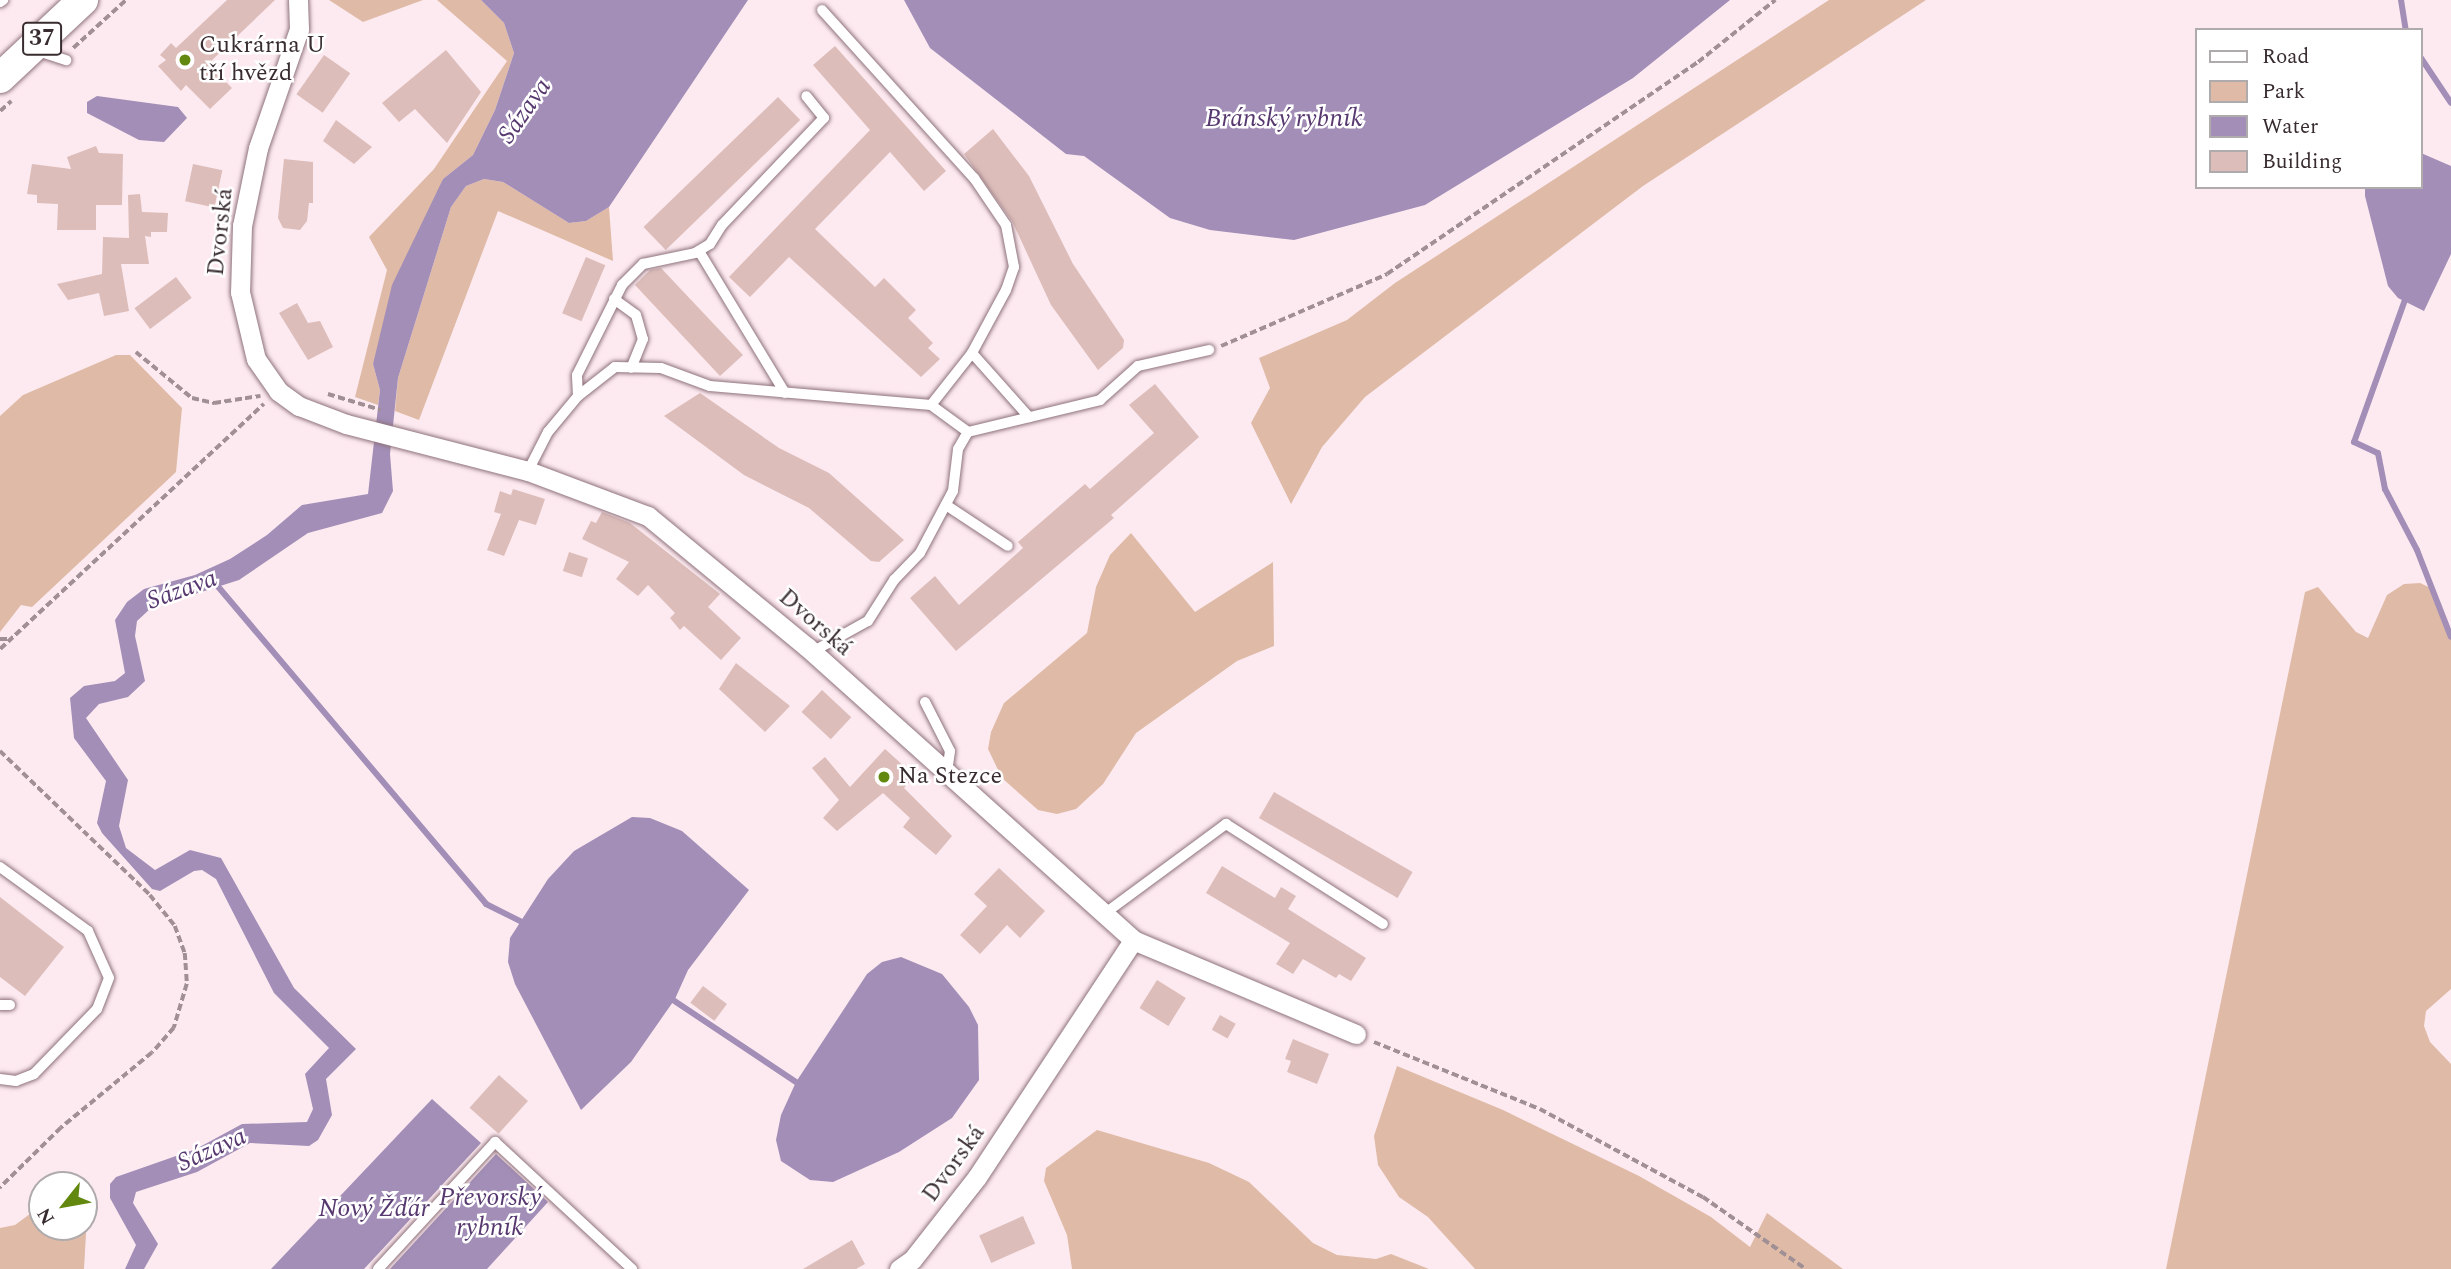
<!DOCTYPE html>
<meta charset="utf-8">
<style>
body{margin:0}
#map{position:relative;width:2451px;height:1269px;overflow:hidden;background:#fdeaf0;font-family:Spectral,serif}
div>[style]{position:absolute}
.green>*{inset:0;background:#dfbaa6}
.water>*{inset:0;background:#a28eb7}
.stream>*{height:6px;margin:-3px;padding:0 3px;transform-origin:3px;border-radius:3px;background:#a28eb7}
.building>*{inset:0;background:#dcbdba;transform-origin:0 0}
.path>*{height:3.5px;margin-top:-1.75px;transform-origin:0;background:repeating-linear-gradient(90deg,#a09095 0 7px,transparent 0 10.5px)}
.roads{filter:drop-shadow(0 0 2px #8e727a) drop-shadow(0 0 2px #8e727a)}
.service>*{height:10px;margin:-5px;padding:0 5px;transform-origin:5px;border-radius:5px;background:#fff}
.minor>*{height:19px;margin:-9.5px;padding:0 9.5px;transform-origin:9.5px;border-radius:9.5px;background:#fff}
.primary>*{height:30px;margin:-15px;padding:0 15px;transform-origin:15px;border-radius:15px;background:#fff}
.dots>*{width:19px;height:19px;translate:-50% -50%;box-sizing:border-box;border:4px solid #fff;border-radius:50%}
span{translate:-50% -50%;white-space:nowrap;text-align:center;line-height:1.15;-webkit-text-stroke:5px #fff;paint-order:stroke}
.shield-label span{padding:2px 5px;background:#fff;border:2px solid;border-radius:5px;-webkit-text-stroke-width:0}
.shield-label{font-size:23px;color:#382c2f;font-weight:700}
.poi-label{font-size:24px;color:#382c2f}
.left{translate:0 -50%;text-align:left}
.street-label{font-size:24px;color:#382c2f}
.water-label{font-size:26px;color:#573970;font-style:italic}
.legend{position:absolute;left:2195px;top:28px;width:228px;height:161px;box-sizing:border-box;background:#fff;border:2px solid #afabac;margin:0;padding:9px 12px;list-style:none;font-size:21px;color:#382c2f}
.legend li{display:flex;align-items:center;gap:14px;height:35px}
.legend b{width:35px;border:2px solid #afabac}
.north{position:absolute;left:28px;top:1171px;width:70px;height:70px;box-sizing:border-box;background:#fff;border:2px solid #afabac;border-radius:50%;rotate:239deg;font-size:19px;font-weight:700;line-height:28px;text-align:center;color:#382c2f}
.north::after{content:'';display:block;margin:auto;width:24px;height:32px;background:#62880f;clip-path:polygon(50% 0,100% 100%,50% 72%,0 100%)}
</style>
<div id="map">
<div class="green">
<i style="clip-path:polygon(329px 0,423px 0,363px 22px)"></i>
<i style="clip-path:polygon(437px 0,481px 0,504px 23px,514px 53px,495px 110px,473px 155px,443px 179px,373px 364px,380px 390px,378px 405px,355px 397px,387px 270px,369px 237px,434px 169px,507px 61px)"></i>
<i style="clip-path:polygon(1829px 0,1926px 0,1643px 186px,1365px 397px,1322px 447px,1291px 504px,1251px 423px,1270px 388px,1259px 358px,1347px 320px,1395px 283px)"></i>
<i style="clip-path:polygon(484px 179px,503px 182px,569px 223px,586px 221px,609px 207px,613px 261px,498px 211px,419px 420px,395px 411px,398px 378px,451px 207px,466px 186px)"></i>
<i style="clip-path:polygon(116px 355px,130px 355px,182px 408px,176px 472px,32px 607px,21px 605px,0 632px,0 416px,23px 395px)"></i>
<i style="clip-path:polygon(1131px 533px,1195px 612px,1273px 562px,1274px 646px,1237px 661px,1136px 733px,1103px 784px,1076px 809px,1057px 814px,1038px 810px,1002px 778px,988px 749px,991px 732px,1004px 703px,1087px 633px,1096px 587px,1110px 555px)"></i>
<i style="clip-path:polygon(2420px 583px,2435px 590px,2451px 630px,2451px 989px,2426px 1011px,2424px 1026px,2430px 1042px,2451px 1064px,2451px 1269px,2166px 1269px,2305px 592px,2318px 587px,2356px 632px,2368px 638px,2387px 595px,2404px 584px)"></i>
<i style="clip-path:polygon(1397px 1066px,1503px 1110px,1639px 1176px,1711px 1217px,1750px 1247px,1767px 1213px,1843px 1269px,1475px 1269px,1428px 1217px,1399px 1197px,1378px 1165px,1374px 1136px)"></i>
<i style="clip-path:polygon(1097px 1130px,1209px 1163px,1249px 1182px,1313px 1243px,1337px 1255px,1376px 1259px,1391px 1254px,1429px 1269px,1072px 1269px,1067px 1235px,1044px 1181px,1046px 1168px)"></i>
<i style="clip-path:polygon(42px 1205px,42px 1227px,84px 1227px,84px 1212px,87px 1216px,84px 1269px,0 1269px,0 1228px,15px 1225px)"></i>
</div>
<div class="water">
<i style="clip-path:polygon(481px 0,748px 0,609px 207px,586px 221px,569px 223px,503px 182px,484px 179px,466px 186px,451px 207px,398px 378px,390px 454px,393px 491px,382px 513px,308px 533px,239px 580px,151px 608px,137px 621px,135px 636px,145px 681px,128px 697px,99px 704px,86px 718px,128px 780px,119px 826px,126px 848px,155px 870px,190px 850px,221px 858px,294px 988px,356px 1049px,326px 1079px,332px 1115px,318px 1140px,309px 1146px,250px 1143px,197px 1172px,136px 1192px,133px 1203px,158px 1244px,144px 1269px,125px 1269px,136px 1245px,110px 1198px,110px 1184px,116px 1177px,196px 1149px,242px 1124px,307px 1122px,313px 1109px,305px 1074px,329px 1048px,274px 993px,216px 879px,202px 870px,194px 871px,160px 891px,152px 889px,102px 833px,97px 823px,106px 781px,74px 738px,70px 698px,84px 686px,115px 681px,125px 673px,115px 620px,127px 602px,144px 589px,195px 575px,230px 559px,267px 535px,302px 505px,368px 494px,380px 390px,373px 364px,392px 285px,443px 179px,473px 155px,495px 110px,514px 53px,504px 23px)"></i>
<i style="clip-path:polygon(904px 0,1730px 0,1633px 78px,1425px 205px,1294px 240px,1210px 230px,1170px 218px,1084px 156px,1066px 154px,930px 48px)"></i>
<i style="clip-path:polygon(97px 96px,178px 107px,187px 118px,164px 142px,139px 140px,87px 113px,87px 102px)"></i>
<i style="clip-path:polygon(2421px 153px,2451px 166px,2451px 254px,2424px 311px,2398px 298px,2388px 286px,2365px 196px,2365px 187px,2421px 187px)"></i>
<i style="clip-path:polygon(632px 817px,650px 818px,682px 831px,749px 890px,688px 970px,675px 999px,631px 1062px,581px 1110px,515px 984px,508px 962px,510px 938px,548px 879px,574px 851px)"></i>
<i style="clip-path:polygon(901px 957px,942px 974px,969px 1007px,978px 1025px,979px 1080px,952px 1118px,899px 1152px,833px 1182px,810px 1180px,781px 1161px,776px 1140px,781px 1115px,796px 1082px,867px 974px,882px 962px)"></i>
<i style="clip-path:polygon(432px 1099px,481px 1143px,364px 1269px,271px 1269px)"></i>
<i style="clip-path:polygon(496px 1154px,548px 1202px,487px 1269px,390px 1269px)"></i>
</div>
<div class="stream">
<i style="left:2401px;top:0;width:30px;rotate:81deg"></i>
<i style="left:2421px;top:58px;width:54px;rotate:56.3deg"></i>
<i style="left:2406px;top:297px;width:154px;rotate:109.7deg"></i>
<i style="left:2354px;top:442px;width:26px;rotate:25deg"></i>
<i style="left:2378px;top:453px;width:37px;rotate:79deg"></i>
<i style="left:2385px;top:489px;width:69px;rotate:62.3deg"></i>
<i style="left:2417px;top:550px;width:93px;rotate:68.7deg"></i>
<i style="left:215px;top:583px;width:420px;rotate:49.8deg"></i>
<i style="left:486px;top:904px;width:45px;rotate:26.6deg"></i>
<i style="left:667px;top:996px;width:155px;rotate:33.7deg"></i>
</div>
<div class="building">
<i style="clip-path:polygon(227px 0,275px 0,208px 64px,232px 88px,210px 109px,186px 85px,181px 91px,158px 66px,166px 60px,160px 55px,171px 43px,176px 48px)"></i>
<i style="clip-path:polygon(835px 46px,946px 171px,924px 191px,890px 152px,815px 229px,875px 287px,884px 278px,916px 310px,908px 318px,933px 343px,928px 348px,940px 359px,921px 377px,789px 257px,750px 297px,729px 277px,870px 130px,813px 65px)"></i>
<i style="clip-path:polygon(446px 50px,481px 92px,447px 143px,415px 109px,399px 122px,382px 103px)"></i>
<i style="left:324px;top:55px;width:32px;height:48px;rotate:35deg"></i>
<i style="left:778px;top:97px;width:32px;height:187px;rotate:46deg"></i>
<i style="clip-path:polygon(336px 120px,372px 147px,354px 164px,323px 141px)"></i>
<i style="clip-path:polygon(993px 129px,1029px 176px,1073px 264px,1124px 340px,1123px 348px,1098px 370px,1051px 305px,1012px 221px,964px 154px)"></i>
<i style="clip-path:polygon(96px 146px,99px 153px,123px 154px,122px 205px,96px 205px,96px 230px,57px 230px,58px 204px,37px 203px,37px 195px,27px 194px,32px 164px,71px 169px,67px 157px)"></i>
<i style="clip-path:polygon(284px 159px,313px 162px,313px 203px,309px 203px,307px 221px,300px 230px,283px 228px,278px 218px)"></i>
<i style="left:193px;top:164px;width:30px;height:38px;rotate:12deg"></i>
<i style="clip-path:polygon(140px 194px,142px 212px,168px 213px,167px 232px,151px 232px,151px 237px,145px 236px,149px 264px,121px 264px,129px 311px,104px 316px,99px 293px,68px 300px,57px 284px,102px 274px,103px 237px,129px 238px,128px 195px)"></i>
<i style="left:586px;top:257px;width:21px;height:61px;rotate:23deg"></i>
<i style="clip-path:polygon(661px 268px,743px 355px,720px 376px,635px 285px,650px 270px)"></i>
<i style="left:176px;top:277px;width:26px;height:52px;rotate:53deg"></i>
<i style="clip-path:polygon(297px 303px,308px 323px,320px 321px,333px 347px,308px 360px,279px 313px)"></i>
<i style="clip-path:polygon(1155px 384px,1199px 437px,1111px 515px,1114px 518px,956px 651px,910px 598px,935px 576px,959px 605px,1023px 548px,1018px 542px,1085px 484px,1090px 489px,1154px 433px,1129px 405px)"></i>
<i style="clip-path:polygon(700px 393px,779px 448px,829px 473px,904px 540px,879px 562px,871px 561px,809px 508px,744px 475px,664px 416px)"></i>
<i style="clip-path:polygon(513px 489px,545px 499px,536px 525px,519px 520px,504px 556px,487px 550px,501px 514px,494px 512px,500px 491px,511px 495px)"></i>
<i style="clip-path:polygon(602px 512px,630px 523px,720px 594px,708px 607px,741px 638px,721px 660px,684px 626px,680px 630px,670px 618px,675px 613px,648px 585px,638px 596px,616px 579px,629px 562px,582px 539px,591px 521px,596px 523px)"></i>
<i style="left:569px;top:552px;width:20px;height:20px;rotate:18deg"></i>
<i style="clip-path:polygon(736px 663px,790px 706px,765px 732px,719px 689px)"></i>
<i style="left:822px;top:690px;width:40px;height:30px;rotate:43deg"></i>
<i style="clip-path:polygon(885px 749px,915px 776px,904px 788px,952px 836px,936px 855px,903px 827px,910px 818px,883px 793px,837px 831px,823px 818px,839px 800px,812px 768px,825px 757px,850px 787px)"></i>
<i style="left:1274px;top:792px;width:160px;height:30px;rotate:30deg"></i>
<i style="clip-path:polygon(1222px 866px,1275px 898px,1281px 887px,1296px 896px,1288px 909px,1366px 958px,1351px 981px,1339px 974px,1336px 978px,1303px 959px,1293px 974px,1276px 964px,1290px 943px,1206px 893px)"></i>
<i style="clip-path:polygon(999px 868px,1045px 911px,1020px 938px,1007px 925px,980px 954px,960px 935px,987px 906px,974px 894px)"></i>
<i style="clip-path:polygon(0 897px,64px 947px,25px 996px,0 977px)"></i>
<i style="left:1157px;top:980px;width:34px;height:33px;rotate:32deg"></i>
<i style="left:703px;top:986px;width:30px;height:21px;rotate:37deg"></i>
<i style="left:1220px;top:1015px;width:18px;height:17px;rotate:29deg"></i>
<i style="clip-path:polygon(1293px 1039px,1329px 1054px,1317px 1084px,1287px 1072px,1291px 1061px,1285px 1059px)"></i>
<i style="left:499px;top:1075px;width:39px;height:44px;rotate:42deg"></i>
<i style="left:1023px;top:1216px;width:30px;height:48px;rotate:66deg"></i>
<i style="clip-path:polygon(852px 1240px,865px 1264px,856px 1269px,803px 1269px)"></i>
</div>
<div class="path">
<i style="left:73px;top:48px;width:72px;rotate:-42.2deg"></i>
<i style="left:0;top:111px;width:15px;rotate:-42deg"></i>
<i style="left:1221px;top:346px;width:181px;rotate:-23.4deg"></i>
<i style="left:1387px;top:274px;width:376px;rotate:-34.3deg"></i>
<i style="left:1698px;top:62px;width:99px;rotate:-38.8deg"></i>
<i style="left:136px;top:352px;width:72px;rotate:39.4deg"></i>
<i style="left:192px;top:398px;width:23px;rotate:13deg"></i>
<i style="left:214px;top:403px;width:47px;rotate:-8.7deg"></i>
<i style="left:328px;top:394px;width:55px;rotate:16.8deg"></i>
<i style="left:0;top:639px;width:9px"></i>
<i style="left:0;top:649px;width:360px;rotate:-42.9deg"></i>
<i style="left:0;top:751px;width:208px;rotate:43.8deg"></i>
<i style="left:150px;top:895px;width:40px;rotate:51deg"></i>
<i style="left:175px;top:926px;width:29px;rotate:70deg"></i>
<i style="left:185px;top:953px;width:31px;rotate:86deg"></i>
<i style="left:187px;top:984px;width:46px;rotate:106.5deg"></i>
<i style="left:174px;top:1028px;width:33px;rotate:131deg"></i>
<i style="left:152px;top:1053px;width:118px;rotate:140.5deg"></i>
<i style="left:61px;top:1128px;width:86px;rotate:135.5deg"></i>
<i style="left:1374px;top:1042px;width:179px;rotate:22deg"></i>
<i style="left:1540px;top:1109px;width:185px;rotate:28.4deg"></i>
<i style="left:1703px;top:1197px;width:126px;rotate:35deg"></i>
</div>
<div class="roads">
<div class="service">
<i style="left:0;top:2px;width:4px;rotate:-34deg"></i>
<i style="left:822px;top:10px;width:227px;rotate:47.9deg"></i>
<i style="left:974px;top:178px;width:57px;rotate:55.8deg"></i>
<i style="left:1006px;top:225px;width:43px;rotate:79.2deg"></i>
<i style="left:1014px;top:267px;width:24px;rotate:109deg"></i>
<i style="left:1006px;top:290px;width:72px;rotate:118.4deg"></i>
<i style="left:972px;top:353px;width:66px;rotate:128.3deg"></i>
<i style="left:35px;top:50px;width:33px;rotate:18deg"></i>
<i style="left:699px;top:251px;width:166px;rotate:58.8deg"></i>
<i style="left:614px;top:299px;width:27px;rotate:36deg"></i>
<i style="left:636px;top:315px;width:25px;rotate:74deg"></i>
<i style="left:643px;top:339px;width:31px;rotate:112deg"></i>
<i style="left:972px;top:353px;width:86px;rotate:48.3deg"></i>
<i style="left:578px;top:396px;width:21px;rotate:-93deg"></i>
<i style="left:577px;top:375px;width:101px;rotate:-63.4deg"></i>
<i style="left:622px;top:285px;width:30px;rotate:-45deg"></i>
<i style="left:643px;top:264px;width:53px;rotate:-11.9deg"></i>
<i style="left:695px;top:253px;width:17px;rotate:-31deg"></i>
<i style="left:710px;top:244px;width:22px;rotate:-58deg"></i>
<i style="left:722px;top:225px;width:148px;rotate:-46.4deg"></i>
<i style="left:824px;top:118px;width:28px;rotate:-129deg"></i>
<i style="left:528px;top:471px;width:44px;rotate:-62.9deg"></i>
<i style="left:548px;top:432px;width:47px;rotate:-50.2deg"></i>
<i style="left:578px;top:396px;width:47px;rotate:-38.1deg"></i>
<i style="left:615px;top:367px;width:46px;rotate:1.2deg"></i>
<i style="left:661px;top:368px;width:52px;rotate:20.2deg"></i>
<i style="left:710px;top:386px;width:222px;rotate:4.9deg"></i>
<i style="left:931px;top:405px;width:46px;rotate:36.1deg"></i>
<i style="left:968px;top:432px;width:136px;rotate:-13.6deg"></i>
<i style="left:1100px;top:400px;width:51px;rotate:-41.8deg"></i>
<i style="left:1138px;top:366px;width:73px;rotate:-12.7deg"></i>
<i style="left:946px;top:505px;width:74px;rotate:33.5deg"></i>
<i style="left:812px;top:652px;width:64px;rotate:-29deg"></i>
<i style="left:868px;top:621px;width:49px;rotate:-57.6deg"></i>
<i style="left:894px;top:580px;width:37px;rotate:-46deg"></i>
<i style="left:920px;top:553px;width:70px;rotate:-62deg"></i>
<i style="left:953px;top:491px;width:42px;rotate:-83.2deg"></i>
<i style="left:958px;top:449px;width:20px;rotate:-60deg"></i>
<i style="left:925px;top:702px;width:55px;rotate:63deg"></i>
<i style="left:950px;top:751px;width:21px;rotate:98deg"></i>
<i style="left:0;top:867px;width:109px;rotate:36deg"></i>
<i style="left:88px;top:931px;width:51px;rotate:65.9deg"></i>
<i style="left:109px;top:978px;width:33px;rotate:111deg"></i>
<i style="left:97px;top:1009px;width:91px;rotate:134.1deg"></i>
<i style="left:34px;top:1074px;width:19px;rotate:159deg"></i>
<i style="left:16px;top:1081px;width:16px;rotate:-173deg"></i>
<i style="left:1104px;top:914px;width:152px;rotate:-36.4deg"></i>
<i style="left:1226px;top:824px;width:186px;rotate:32.5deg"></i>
<i style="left:0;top:1005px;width:10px"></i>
<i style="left:378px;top:1269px;width:173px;rotate:-47.3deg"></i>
<i style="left:495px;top:1142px;width:187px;rotate:42.8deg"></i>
</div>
<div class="minor">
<i style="left:298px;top:0;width:29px;rotate:88deg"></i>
<i style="left:299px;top:29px;width:126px;rotate:109deg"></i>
<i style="left:258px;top:148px;width:80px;rotate:101.6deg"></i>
<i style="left:242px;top:226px;width:66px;rotate:91.7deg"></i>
<i style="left:240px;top:292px;width:69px;rotate:76.6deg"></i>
<i style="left:256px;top:359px;width:39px;rotate:55deg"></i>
<i style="left:278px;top:391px;width:26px;rotate:36deg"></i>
<i style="left:299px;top:406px;width:50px;rotate:21deg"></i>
<i style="left:346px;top:424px;width:188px;rotate:14.5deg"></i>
<i style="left:528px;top:471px;width:128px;rotate:20.6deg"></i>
<i style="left:648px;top:516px;width:206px;rotate:39.5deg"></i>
<i style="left:807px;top:647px;width:438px;rotate:41.9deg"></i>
<i style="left:1133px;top:940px;width:242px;rotate:22.9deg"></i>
<i style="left:899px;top:1269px;width:16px;rotate:-35deg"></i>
<i style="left:912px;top:1260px;width:105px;rotate:-51.9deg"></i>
<i style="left:977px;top:1177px;width:284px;rotate:-56.6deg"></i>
</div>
<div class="primary">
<i style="left:0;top:78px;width:114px;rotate:-43.2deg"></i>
</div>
</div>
<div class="dots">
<i style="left:185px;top:60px;background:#62880f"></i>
<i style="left:884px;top:777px;background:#62880f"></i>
</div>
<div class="shield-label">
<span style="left:42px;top:39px">37</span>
</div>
<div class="poi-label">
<span class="left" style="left:199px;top:60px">Cukrárna U<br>tří hvězd</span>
<span class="left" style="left:898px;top:777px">Na Stezce</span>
</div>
<div class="street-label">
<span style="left:221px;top:232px;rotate:-84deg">Dvorská</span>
<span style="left:815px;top:623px;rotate:41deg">Dvorská</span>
<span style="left:954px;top:1164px;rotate:-54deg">Dvorská</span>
</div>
<div class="water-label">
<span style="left:525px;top:111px;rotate:-55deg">Sázava</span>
<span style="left:1284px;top:119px">Bránský rybník</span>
<span style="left:182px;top:590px;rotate:-20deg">Sázava</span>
<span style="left:212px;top:1150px;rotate:-24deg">Sázava</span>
<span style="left:490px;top:1213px">Převorský<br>rybník</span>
<span style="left:374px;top:1209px">Nový Žďár</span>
</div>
<ul class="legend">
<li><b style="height:9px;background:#fff"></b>Road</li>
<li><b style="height:19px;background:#dfbaa6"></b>Park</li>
<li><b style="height:19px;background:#a28eb7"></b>Water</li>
<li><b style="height:19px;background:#dcbdba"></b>Building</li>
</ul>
<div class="north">N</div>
</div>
